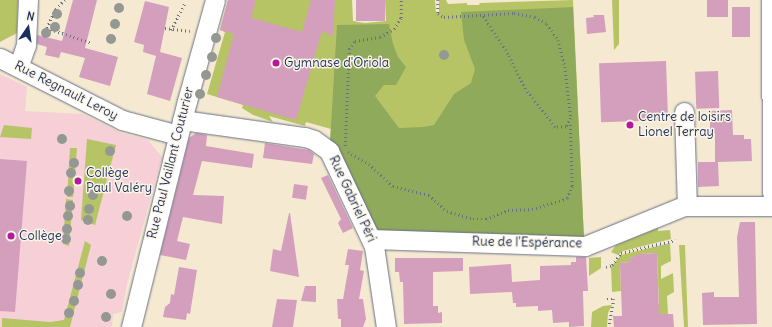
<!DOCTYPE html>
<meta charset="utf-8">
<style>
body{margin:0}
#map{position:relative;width:772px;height:327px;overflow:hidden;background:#f5ead1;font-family:Delius,sans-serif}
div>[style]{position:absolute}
.built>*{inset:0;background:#f6cfd7}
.green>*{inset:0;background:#b6c466}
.forest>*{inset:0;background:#90aa5b}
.building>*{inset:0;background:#d39fbd;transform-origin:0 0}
.path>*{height:2.5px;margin-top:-1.25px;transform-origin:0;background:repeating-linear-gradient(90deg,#677086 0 1px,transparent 0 4px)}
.roads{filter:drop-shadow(0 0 1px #677086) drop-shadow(0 0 1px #677086)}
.minor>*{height:19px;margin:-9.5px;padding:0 9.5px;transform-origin:9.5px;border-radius:9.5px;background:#fff}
.trees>*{width:10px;height:10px;margin:-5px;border-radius:50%;background:#939893}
.dots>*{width:11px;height:11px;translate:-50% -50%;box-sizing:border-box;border:2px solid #fcf5e5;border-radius:50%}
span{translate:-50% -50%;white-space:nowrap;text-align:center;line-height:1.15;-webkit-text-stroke:3px #fcf5e5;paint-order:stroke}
.poi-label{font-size:13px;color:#1b2f5e}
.left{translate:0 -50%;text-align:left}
.street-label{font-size:13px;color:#1b2f5e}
.north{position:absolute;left:8px;top:8px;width:40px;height:40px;-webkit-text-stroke:3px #fcf5e5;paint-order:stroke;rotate:13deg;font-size:11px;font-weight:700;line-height:16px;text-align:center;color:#1b2f5e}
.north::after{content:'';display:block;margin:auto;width:14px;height:18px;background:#1b2f5e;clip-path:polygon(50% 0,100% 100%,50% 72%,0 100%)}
</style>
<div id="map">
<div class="built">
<i style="clip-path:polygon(0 74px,27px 87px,25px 111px,82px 114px,121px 133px,148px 140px,162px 157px,127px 284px,122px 312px,113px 314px,112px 327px,0 327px)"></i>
</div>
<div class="green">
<i style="clip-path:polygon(0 0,18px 0,17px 33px,0 42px)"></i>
<i style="clip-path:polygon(228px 0,352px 0,353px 21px,365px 23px,386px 21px,385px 0,435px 0,436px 13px,439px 13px,439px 0,446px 0,448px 4px,467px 3px,467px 5px,479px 5px,480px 3px,573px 0,584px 239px,330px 142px,331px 129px,306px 122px,305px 126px,269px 116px,273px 122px,253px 115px,242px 108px,243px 105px,207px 94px,225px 32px,220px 30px)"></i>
<i style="clip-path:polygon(612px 0,619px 0,619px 44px,614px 50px)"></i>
<i style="clip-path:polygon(4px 125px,32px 128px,31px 139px,0 137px)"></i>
<i style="clip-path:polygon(87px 139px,116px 145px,95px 225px,81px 220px)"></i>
<i style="clip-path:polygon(70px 148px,77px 148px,73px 197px,67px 197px)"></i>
<i style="clip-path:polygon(66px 199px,73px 200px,69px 246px,63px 244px)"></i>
<i style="clip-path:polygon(658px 228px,658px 231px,670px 230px,671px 239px,623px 251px,618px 255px,611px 252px,616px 245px)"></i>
<i style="clip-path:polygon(85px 241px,91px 245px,70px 327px,2px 327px,2px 318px,50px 322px,64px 320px)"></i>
<i style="clip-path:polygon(670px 243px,671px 261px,661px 266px,661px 279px,673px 273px,674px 292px,667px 296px,668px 314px,656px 314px,656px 305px,659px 304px,657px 253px,640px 254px,639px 257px,636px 256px,630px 258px,630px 262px,620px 263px,621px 291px,612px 292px,611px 267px,621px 255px)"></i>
<i style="clip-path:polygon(679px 245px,685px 245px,688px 327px,684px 327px)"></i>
<i style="clip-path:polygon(601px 257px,601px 268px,589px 276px,589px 258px)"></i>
<i style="clip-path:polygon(612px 305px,608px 313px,607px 327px,591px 327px,592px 312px,603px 306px)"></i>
</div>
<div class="forest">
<i style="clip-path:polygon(573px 7px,584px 239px,380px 231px,376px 228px,330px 142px,337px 25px,389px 24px,393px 44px,398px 57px,406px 67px,396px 85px,384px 85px,375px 96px,399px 128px,423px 127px,434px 125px,454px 94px,471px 83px,475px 69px,464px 40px,461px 12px)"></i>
</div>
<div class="building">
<i style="clip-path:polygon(73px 0,97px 0,85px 48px,118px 57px,110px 86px,79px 77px,85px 58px,61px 52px,59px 58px,45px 55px,47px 47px,37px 44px,37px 35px,62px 41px)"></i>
<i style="clip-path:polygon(228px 0,256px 0,251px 18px,302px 32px,311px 0,335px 0,333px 36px,322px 31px,296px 120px,217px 97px,234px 34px,220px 30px)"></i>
<i style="left:356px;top:0;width:29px;height:21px"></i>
<i style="left:707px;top:0;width:21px;height:17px"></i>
<i style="clip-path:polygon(145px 1px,169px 7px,160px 52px,182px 58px,170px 101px,147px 94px,156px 56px,143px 52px,144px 45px,134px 42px)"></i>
<i style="left:732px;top:7px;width:18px;height:30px"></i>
<i style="clip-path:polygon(593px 15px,604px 15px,606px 32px,587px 34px,586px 18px,594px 17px)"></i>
<i style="left:666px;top:61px;width:59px;height:67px;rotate:88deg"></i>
<i style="left:718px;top:71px;width:37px;height:23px;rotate:88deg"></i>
<i style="clip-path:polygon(732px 110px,733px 135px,744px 135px,744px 139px,751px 139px,752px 161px,718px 162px,719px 186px,698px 187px,698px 162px,715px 162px,715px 133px,710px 133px,710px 111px)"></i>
<i style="clip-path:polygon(196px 133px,207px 135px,206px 146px,254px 154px,252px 168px,202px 161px,193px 195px,224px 196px,222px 224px,183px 217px,177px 241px,190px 244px,186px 260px,160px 255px,189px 138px)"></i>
<i style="clip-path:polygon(265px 143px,309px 150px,314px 154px,312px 164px,263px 158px)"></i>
<i style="clip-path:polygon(0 159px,27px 161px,15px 312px,0 311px)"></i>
<i style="clip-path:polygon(328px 175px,353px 228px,343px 233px,338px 223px,341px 219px,321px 178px)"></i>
<i style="left:294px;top:184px;width:14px;height:14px;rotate:8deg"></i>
<i style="clip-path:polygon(289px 213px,290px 213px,299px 277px,270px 271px,273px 249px,281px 251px)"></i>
<i style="clip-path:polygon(740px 222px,755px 222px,757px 324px,703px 325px,702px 293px,714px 292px,714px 297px,739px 297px,737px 237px)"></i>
<i style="clip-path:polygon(348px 249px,363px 251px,360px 270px,364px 271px,359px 299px,363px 299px,366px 319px,363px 327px,341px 327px,341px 319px,338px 319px,337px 299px,343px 299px,349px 265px,345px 265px)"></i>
<i style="clip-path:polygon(657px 253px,659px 314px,673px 314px,674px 327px,614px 327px,613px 316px,622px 316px,620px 263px,630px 262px,630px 258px,640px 254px)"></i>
<i style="clip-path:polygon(576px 257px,586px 257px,588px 291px,583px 291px,584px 326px,569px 327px,569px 322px,553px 323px,552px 310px,538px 311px,538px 306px,516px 307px,516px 303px,513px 303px,512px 292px,470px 294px,469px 267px,511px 264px,512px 282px,540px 280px,540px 266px,571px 265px,571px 262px,576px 262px)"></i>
<i style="clip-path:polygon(395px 258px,463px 258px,463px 271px,433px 272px,433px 306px,438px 306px,438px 313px,442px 312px,442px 323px,404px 324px,403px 282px,400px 282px,399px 272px,395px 272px)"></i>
<i style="clip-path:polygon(179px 267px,197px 270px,190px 314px,187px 313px,186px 320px,163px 317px,165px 307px,170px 303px,171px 294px,174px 295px)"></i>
<i style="clip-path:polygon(305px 286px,316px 286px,316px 302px,301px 301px)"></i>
<i style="clip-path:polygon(277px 299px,297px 300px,293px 327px,272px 327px)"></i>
</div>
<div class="path">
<i style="left:65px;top:0;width:13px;rotate:135deg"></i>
<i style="left:56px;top:9px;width:21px;rotate:115deg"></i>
<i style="left:47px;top:28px;width:47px;rotate:18.4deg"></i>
<i style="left:438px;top:0;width:14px;rotate:90deg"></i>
<i style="left:438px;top:14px;width:7px;rotate:27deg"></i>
<i style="left:444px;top:17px;width:70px;rotate:-3.3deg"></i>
<i style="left:514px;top:13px;width:21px;rotate:11deg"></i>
<i style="left:535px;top:17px;width:14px;rotate:30deg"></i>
<i style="left:547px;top:24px;width:19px;rotate:55deg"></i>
<i style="left:558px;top:40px;width:28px;rotate:75deg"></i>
<i style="left:565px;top:67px;width:51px;rotate:83.3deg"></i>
<i style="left:571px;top:118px;width:10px;rotate:119deg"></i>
<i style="left:566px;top:127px;width:11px;rotate:180deg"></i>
<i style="left:555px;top:127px;width:48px;rotate:-128.3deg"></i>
<i style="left:525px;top:89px;width:39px;rotate:-116deg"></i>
<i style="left:508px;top:54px;width:47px;rotate:-123.7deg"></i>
<i style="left:165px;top:28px;width:25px;rotate:7deg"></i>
<i style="left:171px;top:30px;width:30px;rotate:-63deg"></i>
<i style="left:345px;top:146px;width:97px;rotate:-87.6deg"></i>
<i style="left:349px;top:49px;width:10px;rotate:-53deg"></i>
<i style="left:355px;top:41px;width:25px;rotate:-9deg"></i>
<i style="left:380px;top:37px;width:16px;rotate:-30deg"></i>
<i style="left:394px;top:29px;width:13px;rotate:-58deg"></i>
<i style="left:401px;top:18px;width:18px;rotate:-90deg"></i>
<i style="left:348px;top:152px;width:24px;rotate:30deg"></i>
<i style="left:369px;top:164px;width:33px;rotate:43deg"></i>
<i style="left:393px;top:186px;width:37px;rotate:14deg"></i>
<i style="left:429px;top:195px;width:24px;rotate:42deg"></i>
<i style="left:447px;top:211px;width:27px;rotate:17deg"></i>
<i style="left:473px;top:219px;width:13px"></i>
<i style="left:486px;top:219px;width:24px;rotate:-22deg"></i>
<i style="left:508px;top:210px;width:24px;rotate:-2deg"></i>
<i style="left:532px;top:209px;width:37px;rotate:-17deg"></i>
<i style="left:567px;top:198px;width:13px;rotate:-67deg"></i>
<i style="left:572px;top:186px;width:63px;rotate:-91.8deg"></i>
<i style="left:606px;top:267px;width:6px;rotate:-18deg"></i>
<i style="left:612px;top:265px;width:15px;rotate:-53deg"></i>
<i style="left:621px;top:253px;width:56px;rotate:-13.5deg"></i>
<i style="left:607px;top:299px;width:7px"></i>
<i style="left:614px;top:299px;width:28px;rotate:100deg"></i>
</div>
<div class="roads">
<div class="minor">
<i style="left:771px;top:0;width:193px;rotate:89.7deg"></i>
<i style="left:0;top:58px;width:137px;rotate:26.9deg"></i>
<i style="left:122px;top:120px;width:58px;rotate:15deg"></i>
<i style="left:19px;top:65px;width:21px;rotate:-71deg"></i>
<i style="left:26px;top:45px;width:45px;rotate:-87.5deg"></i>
<i style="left:684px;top:112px;width:94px;rotate:88.2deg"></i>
<i style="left:182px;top:120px;width:124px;rotate:7.9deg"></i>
<i style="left:305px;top:137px;width:9px;rotate:18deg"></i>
<i style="left:314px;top:140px;width:19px;rotate:36deg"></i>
<i style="left:329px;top:151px;width:105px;rotate:64.7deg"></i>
<i style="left:374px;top:246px;width:82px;rotate:81.6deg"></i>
<i style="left:371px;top:239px;width:214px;rotate:1.9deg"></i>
<i style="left:585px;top:246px;width:107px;rotate:-22deg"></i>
<i style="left:684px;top:206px;width:88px"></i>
<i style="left:131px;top:327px;width:233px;rotate:-76.1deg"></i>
<i style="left:187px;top:101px;width:105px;rotate:-74.5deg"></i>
</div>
</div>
<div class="trees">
<i style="left:119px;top:8px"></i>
<i style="left:57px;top:14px"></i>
<i style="left:115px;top:24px"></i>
<i style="left:55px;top:27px"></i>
<i style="left:46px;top:33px"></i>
<i style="left:216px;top:38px"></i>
<i style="left:111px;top:39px"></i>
<i style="left:444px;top:55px"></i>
<i style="left:212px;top:57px"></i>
<i style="left:206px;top:75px"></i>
<i style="left:200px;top:94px"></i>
<i style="left:62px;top:139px"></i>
<i style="left:110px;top:151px"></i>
<i style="left:74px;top:163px"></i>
<i style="left:71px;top:173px"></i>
<i style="left:69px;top:191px"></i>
<i style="left:93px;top:195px"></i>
<i style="left:70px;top:206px"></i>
<i style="left:89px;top:209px"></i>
<i style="left:68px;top:216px"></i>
<i style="left:127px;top:216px"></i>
<i style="left:88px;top:220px"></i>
<i style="left:67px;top:229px"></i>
<i style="left:66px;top:239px"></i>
<i style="left:102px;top:261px"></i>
<i style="left:80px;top:273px"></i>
<i style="left:78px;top:285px"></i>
<i style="left:111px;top:294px"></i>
<i style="left:74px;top:301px"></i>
<i style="left:69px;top:313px"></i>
<i style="left:106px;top:317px"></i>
</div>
<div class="dots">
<i style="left:276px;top:63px;background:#b5179e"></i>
<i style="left:630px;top:125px;background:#b5179e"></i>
<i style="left:78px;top:181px;background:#b5179e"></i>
<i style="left:11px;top:236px;background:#b5179e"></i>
</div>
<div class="poi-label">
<span class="left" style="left:284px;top:63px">Gymnase d'Oriola</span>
<span class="left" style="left:638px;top:125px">Centre de loisirs<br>Lionel Terray</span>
<span class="left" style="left:86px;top:181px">Collège<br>Paul Valéry</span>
<span class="left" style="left:19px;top:236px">Collège</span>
</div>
<div class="street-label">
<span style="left:66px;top:91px;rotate:27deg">Rue Regnault Leroy</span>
<span style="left:171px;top:163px;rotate:-76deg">Rue Paul Vaillant Couturier</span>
<span style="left:352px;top:199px;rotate:65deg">Rue Gabriel Péri</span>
<span style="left:527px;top:243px;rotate:1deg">Rue de l'Espérance</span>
</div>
<div class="north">N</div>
</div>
